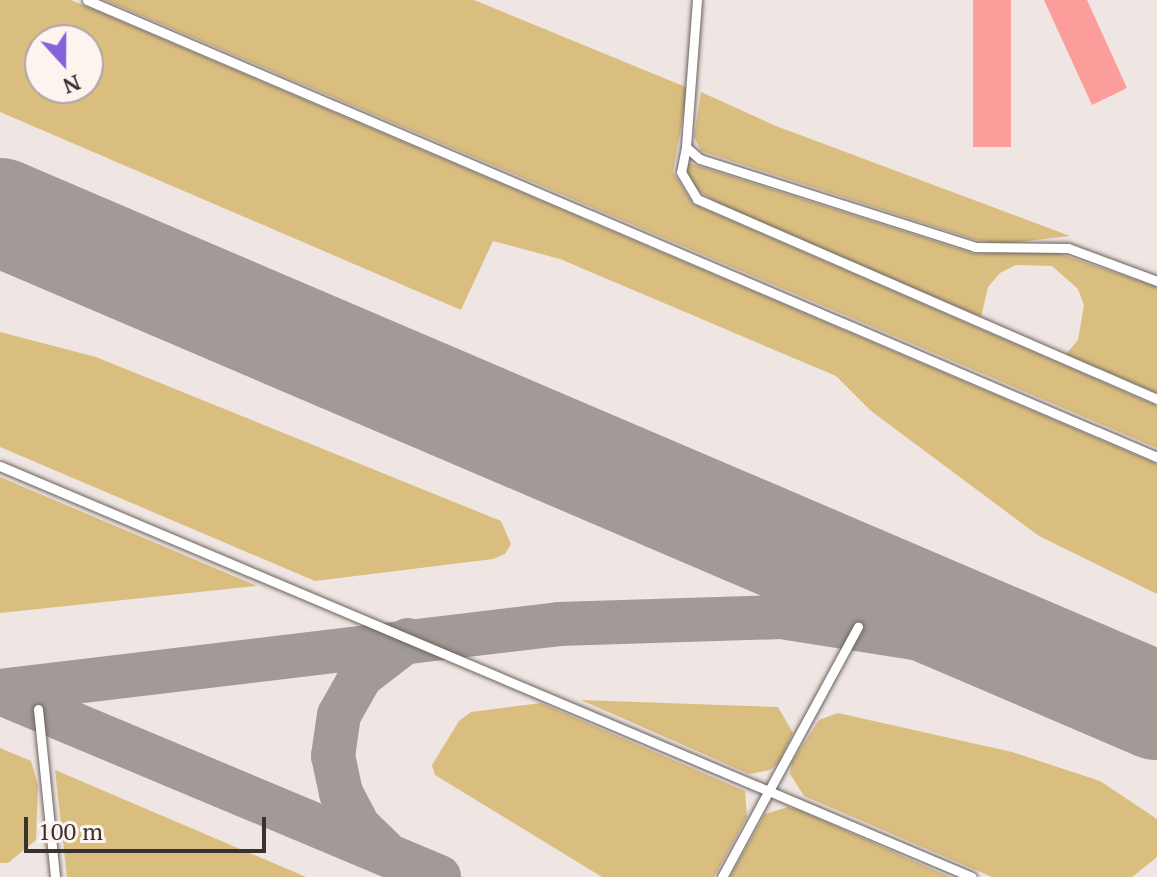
<!DOCTYPE html>
<style>
body{margin:0}
#map{position:relative;width:1157px;height:877px;overflow:hidden;background:#efe5e2;font-family:"PT Serif",serif}
div>[style]{position:absolute}
.green>*{inset:0;background:#dabe80}
.taxiway>*{height:44px;margin:-22px;padding:0 22px;transform-origin:22px;border-radius:22px;background:#a19a97}
.runway>*{height:108px;margin:-54px;padding:0 54px;transform-origin:54px;border-radius:54px;background:#a19a97}
.building>*{inset:0;background:#fc9c9b;transform-origin:0 0}
.roads{filter:drop-shadow(0 0 2px #6a615e) drop-shadow(0 0 2px #6a615e)}
.lane>*{height:9px;margin:-4.5px;padding:0 4.5px;transform-origin:4.5px;border-radius:4.5px;background:#fff}
span{translate:-50% -50%;white-space:nowrap;text-align:center;line-height:1.15;-webkit-text-stroke:7px #fdf3ef;paint-order:stroke}
.north{position:absolute;left:24px;top:24px;width:80px;height:80px;box-sizing:border-box;background:#fdf3ef;border:2px solid #ada6a3;border-radius:50%;rotate:159deg;font-size:22px;font-weight:700;line-height:32px;text-align:center;color:#363230}
.north::after{content:'';display:block;margin:auto;width:28px;height:36px;background:#8561db;clip-path:polygon(50% 0,100% 100%,50% 72%,0 100%)}
.scale{position:absolute;left:24px;top:817px;width:242px;height:36px;box-sizing:border-box;border:4px solid #363230;border-top:0;padding-left:10px;font-size:24px;line-height:28px;white-space:nowrap;color:#363230;-webkit-text-stroke:6px #fdf3ef;paint-order:stroke}
</style>
<div id="map">
<div class="green">
<i style="clip-path:polygon(evenodd,0 0,71px 0,1157px 464px,1157px 594px,1039px 536px,871px 411px,836px 376px,560px 259px,493px 241px,461px 310px,0 112px,0 0,40px 40px,88px 40px,88px 88px,40px 88px,40px 40px)"></i>
<i style="clip-path:polygon(105px 0,474px 0,688px 88px,673px 172px,693px 204px,1157px 406px,1157px 448px)"></i>
<i style="clip-path:polygon(701px 92px,776px 126px,1070px 236px,1000px 244px,976px 240px,701px 151px,694px 137px)"></i>
<i style="clip-path:polygon(689px 163px,975px 254px,1052px 251px,1157px 287px,1157px 393px,1066px 354px,1078px 340px,1084px 305px,1078px 289px,1052px 266px,1016px 265px,1000px 273px,988px 287px,981px 317px,720px 204px,694px 188px,686px 171px)"></i>
<i style="clip-path:polygon(0 332px,96px 357px,501px 521px,511px 544px,505px 554px,493px 559px,315px 581px,0 447px)"></i>
<i style="clip-path:polygon(0 477px,257px 586px,0 613px)"></i>
<i style="clip-path:polygon(581px 700px,778px 707px,793px 733px,779px 762px,770px 770px,749px 774px)"></i>
<i style="clip-path:polygon(541px 703px,745px 791px,747px 817px,714px 877px,602px 877px,435px 775px,432px 765px,459px 721px,471px 712px)"></i>
<i style="clip-path:polygon(838px 713px,1012px 752px,1100px 781px,1157px 819px,1157px 857px,1132px 877px,992px 877px,804px 796px,790px 774px,792px 762px,819px 720px)"></i>
<i style="clip-path:polygon(0 748px,31px 761px,38px 785px,36px 840px,8px 863px,0 863px)"></i>
<i style="clip-path:polygon(55px 770px,306px 877px,67px 877px)"></i>
<i style="clip-path:polygon(788px 807px,801px 811px,950px 877px,730px 877px,765px 814px)"></i>
</div>
<div class="taxiway">
<i style="left:0;top:231px;width:49px;rotate:2.3deg"></i>
<i style="left:0;top:691px;width:563px;rotate:-6.83deg"></i>
<i style="left:559px;top:624px;width:222px;rotate:-1.8deg"></i>
<i style="left:781px;top:617px;width:141px;rotate:9deg"></i>
<i style="left:920px;top:639px;width:186px;rotate:13.4deg"></i>
<i style="left:0;top:693px;width:476px;rotate:22.7deg"></i>
<i style="left:383px;top:850px;width:33px;rotate:-136deg"></i>
<i style="left:359px;top:827px;width:38px;rotate:-118deg"></i>
<i style="left:341px;top:793px;width:38px;rotate:-102deg"></i>
<i style="left:333px;top:756px;width:41px;rotate:-81.7deg"></i>
<i style="left:339px;top:715px;width:45px;rotate:-60.6deg"></i>
<i style="left:361px;top:676px;width:59px;rotate:-37.5deg"></i>
</div>
<div class="runway">
<i style="left:0;top:212px;width:1258px;rotate:23.12deg"></i>
</div>
<div class="building">
<i style="left:973px;top:0;width:38px;height:147px"></i>
<i style="clip-path:polygon(1044px 0,1087px 0,1127px 88px,1092px 105px)"></i>
</div>
<div class="roads">
<div class="lane">
<i style="left:87px;top:0;width:1164px;rotate:23.13deg"></i>
<i style="left:697px;top:0;width:147px;rotate:94.3deg"></i>
<i style="left:686px;top:147px;width:18px;rotate:41deg"></i>
<i style="left:700px;top:159px;width:289px;rotate:17.7deg"></i>
<i style="left:975px;top:247px;width:93px;rotate:0.6deg"></i>
<i style="left:1068px;top:248px;width:95px;rotate:20.3deg"></i>
<i style="left:686px;top:147px;width:25px;rotate:101deg"></i>
<i style="left:681px;top:172px;width:31px;rotate:59deg"></i>
<i style="left:697px;top:199px;width:502px;rotate:23.5deg"></i>
<i style="left:0;top:466px;width:1055px;rotate:22.92deg"></i>
<i style="left:38px;top:709px;width:169px;rotate:84.2deg"></i>
<i style="left:722px;top:877px;width:285px;rotate:-61.5deg"></i>
</div>
</div>
<div class="north">N</div>
<div class="scale">100 m</div>
</div>
